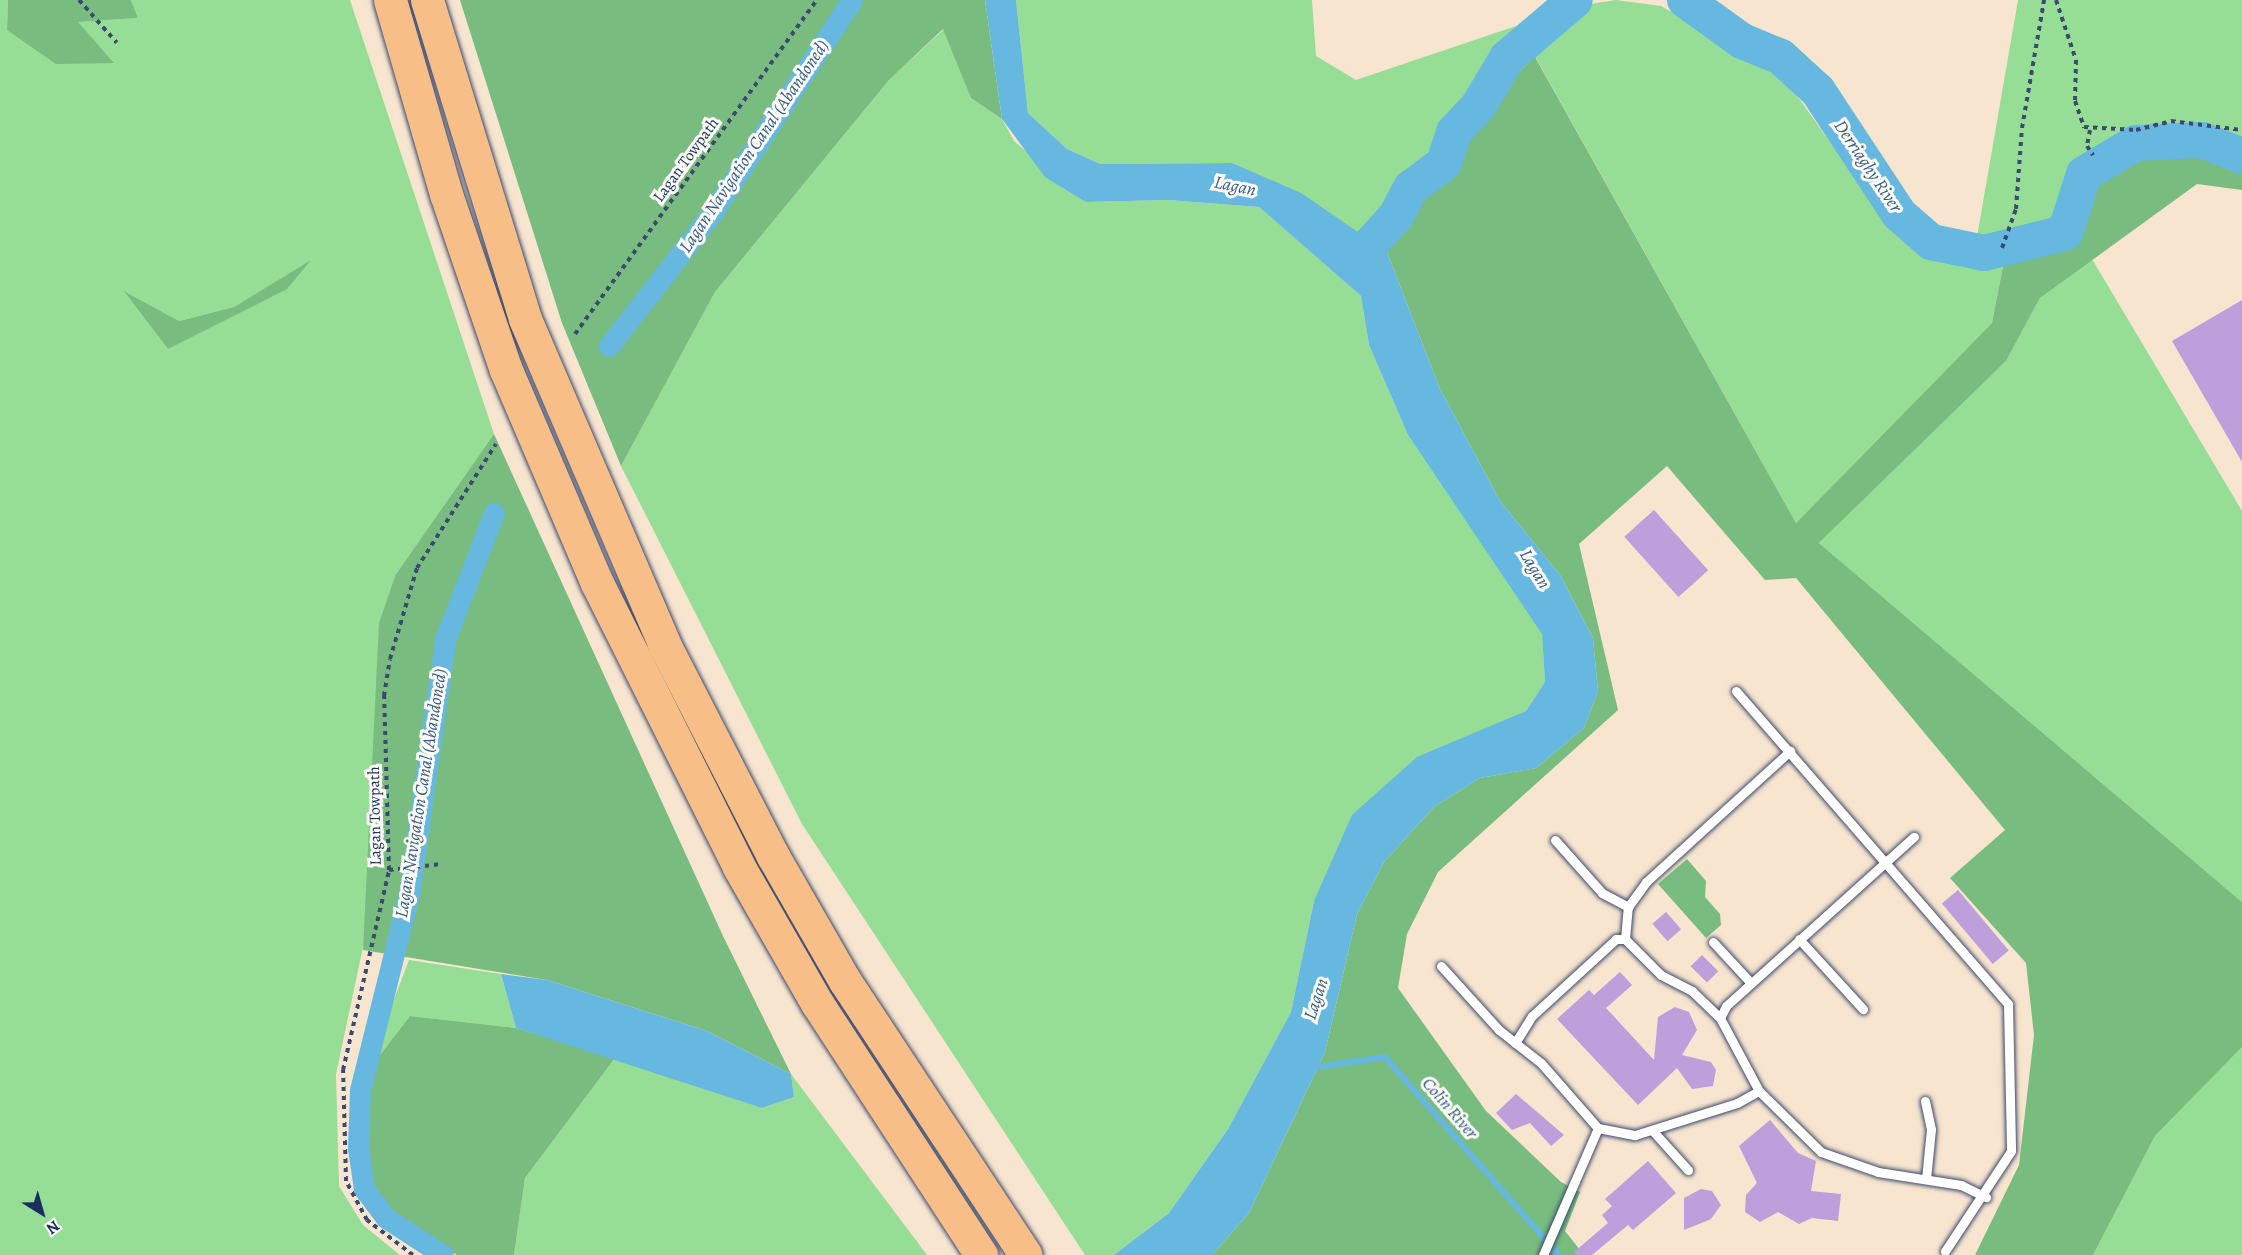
<!DOCTYPE html>
<style>
body{margin:0}
#map{position:relative;width:2242px;height:1255px;overflow:hidden;background:#f7e5cf;font-family:Alegreya,serif}
div>[style]{position:absolute}
.green>*{inset:0;background:#96dd96}
.forest>*{inset:0;background:#78bc7f}
.water>*{inset:0;background:#66b8e1}
.stream>*{height:6px;margin:-3px;padding:0 3px;transform-origin:3px;border-radius:3px;background:#66b8e1}
.canal>*{height:21px;margin:-10.5px;padding:0 10.5px;transform-origin:10.5px;border-radius:10.5px;background:#66b8e1}
.river>*{height:36px;margin:-18px;padding:0 18px;transform-origin:18px;border-radius:18px;background:#66b8e1}
.building>*{inset:0;background:#bf9edc;transform-origin:0 0}
.path>*{height:4px;margin-top:-2px;transform-origin:0;background:repeating-linear-gradient(90deg,#3c4a6f 0 4.5px,transparent 0 9px)}
.roads{filter:drop-shadow(0 0 2px #3c4a6f) drop-shadow(0 0 2px #3c4a6f)}
.lane>*{height:9px;margin:-4.5px;padding:0 4.5px;transform-origin:4.5px;border-radius:4.5px;background:#fff}
.highway>*{height:33px;margin:-16.5px;padding:0 16.5px;transform-origin:16.5px;border-radius:16.5px;background:#f7be87}
span{translate:-50% -50%;white-space:nowrap;text-align:center;line-height:1.15;-webkit-text-stroke:6px #fdfcf7;paint-order:stroke}
.street-label{font-size:16px;color:#1b2f5e}
.water-label{font-size:18px;color:#325885;font-style:italic}
.north{position:absolute;left:12px;top:1183px;width:60px;height:60px;-webkit-text-stroke:4px #fdfcf7;paint-order:stroke;rotate:143deg;font-size:16px;font-weight:700;line-height:24px;text-align:center;color:#1b2f5e}
.north::after{content:'';display:block;margin:auto;width:21px;height:27px;background:#1b2f5e;clip-path:polygon(50% 0,100% 100%,50% 72%,0 100%)}
</style>
<div id="map">
<div class="green">
<i style="clip-path:polygon(evenodd,0 0,8px 0,7px 30px,113px 62px,77px 22px,138px 18px,131px 0,350px 0,494px 434px,396px 574px,365px 938px,336px 1074px,339px 1186px,363px 1225px,400px 1255px,0 1255px,0 0,309px 261px,168px 349px,126px 292px,179px 321px,234px 307px,309px 261px)"></i>
<i style="clip-path:polygon(1016px 0,1312px 0,1316px 56px,1356px 80px,1516px 26px,1366px 241px,1349px 226px,1232px 163px,1100px 164px,1067px 149px,1028px 113px)"></i>
<i style="clip-path:polygon(1616px 0,1661px 6px,1783px 76px,1889px 225px,1929px 257px,2004px 261px,1992px 323px,1796px 523px,1536px 58px,1515px 76px,1514px 63px,1584px 5px)"></i>
<i style="clip-path:polygon(2018px 0,2242px 0,2242px 147px,2206px 132px,2134px 137px,2081px 160px,2056px 228px,1996px 240px,1977px 237px)"></i>
<i style="clip-path:polygon(944px 29px,971px 98px,1002px 119px,1014px 141px,1086px 202px,1168px 200px,1259px 207px,1361px 296px,1369px 345px,1408px 435px,1542px 633px,1545px 682px,1526px 711px,1483px 731px,1314px 901px,1291px 1012px,1228px 1129px,1169px 1213px,1114px 1255px,1085px 1255px,802px 824px,621px 466px,715px 292px,889px 80px)"></i>
<i style="clip-path:polygon(2092px 259px,2242px 511px,2242px 902px,1819px 543px,2006px 361px,2040px 298px)"></i>
<i style="clip-path:polygon(409px 960px,501px 974px,516px 1028px,410px 1016px,366px 1073px)"></i>
<i style="clip-path:polygon(2242px 1047px,2242px 1255px,2093px 1255px,2155px 1136px)"></i>
<i style="clip-path:polygon(615px 1058px,762px 1108px,794px 1097px,791px 1074px,927px 1255px,514px 1255px,525px 1178px)"></i>
</div>
<div class="forest">
<i style="clip-path:polygon(8px 0,131px 0,138px 18px,78px 22px,114px 63px,56px 64px,7px 30px)"></i>
<i style="clip-path:polygon(460px 0,985px 0,1002px 119px,971px 98px,943px 29px,889px 80px,715px 292px,621px 466px,562px 323px)"></i>
<i style="clip-path:polygon(1535px 57px,1796px 523px,1992px 323px,2004px 261px,2075px 237px,2083px 196px,2100px 172px,2149px 153px,2206px 150px,2242px 169px,2242px 190px,2197px 184px,2040px 298px,2006px 361px,1819px 543px,2242px 902px,2242px 1047px,2155px 1136px,2093px 1255px,1975px 1255px,2019px 1165px,2034px 1035px,2026px 963px,1950px 878px,2005px 830px,1796px 578px,1765px 580px,1667px 466px,1579px 544px,1618px 710px,1438px 872px,1407px 934px,1398px 988px,1486px 1111px,1561px 1182px,1580px 1192px,1565px 1231px,1584px 1255px,1212px 1255px,1249px 1213px,1325px 1052px,1357px 914px,1384px 862px,1435px 806px,1480px 778px,1536px 768px,1584px 728px,1598px 691px,1593px 638px,1560px 575px,1500px 501px,1440px 389px,1387px 252px,1515px 76px)"></i>
<i style="clip-path:polygon(311px 260px,287px 289px,168px 349px,124px 291px,179px 321px,234px 307px)"></i>
<i style="clip-path:polygon(494px 434px,723px 936px,791px 1074px,707px 1031px,547px 980px,363px 950px,379px 623px,396px 574px)"></i>
<i style="clip-path:polygon(1687px 859px,1706px 881px,1705px 897px,1720px 914px,1721px 925px,1706px 938px,1658px 884px)"></i>
<i style="clip-path:polygon(410px 1016px,516px 1028px,615px 1058px,525px 1178px,514px 1255px,457px 1255px,385px 1210px,369px 1183px,366px 1073px)"></i>
</div>
<div class="water">
<i style="clip-path:polygon(985px 0,1016px 0,1028px 113px,1067px 149px,1100px 164px,1232px 163px,1301px 193px,1387px 252px,1440px 389px,1500px 501px,1560px 575px,1593px 638px,1598px 691px,1584px 728px,1536px 768px,1480px 778px,1435px 806px,1384px 862px,1357px 914px,1325px 1052px,1249px 1213px,1212px 1255px,1114px 1255px,1169px 1213px,1228px 1129px,1291px 1012px,1314px 901px,1352px 815px,1417px 757px,1526px 711px,1545px 682px,1542px 634px,1408px 435px,1369px 345px,1361px 296px,1259px 207px,1168px 200px,1086px 202px,1045px 177px,1002px 119px)"></i>
<i style="clip-path:polygon(501px 974px,547px 980px,707px 1031px,791px 1074px,794px 1097px,762px 1108px,516px 1028px)"></i>
</div>
<div class="stream">
<i style="left:1311px;top:1068px;width:75px;rotate:-8.5deg"></i>
<i style="left:1385px;top:1057px;width:264px;rotate:48.7deg"></i>
</div>
<div class="canal">
<i style="left:609px;top:346px;width:168px;rotate:-52.2deg"></i>
<i style="left:712px;top:213px;width:255px;rotate:-56.7deg"></i>
<i style="left:443px;top:1255px;width:68px;rotate:-147deg"></i>
<i style="left:386px;top:1218px;width:36px;rotate:-127deg"></i>
<i style="left:364px;top:1189px;width:41px;rotate:-98.3deg"></i>
<i style="left:358px;top:1148px;width:58px;rotate:-88deg"></i>
<i style="left:360px;top:1090px;width:202px;rotate:-76deg"></i>
<i style="left:409px;top:894px;width:257px;rotate:-81.9deg"></i>
<i style="left:445px;top:640px;width:136px;rotate:-68.9deg"></i>
</div>
<div class="river">
<i style="left:1685px;top:0;width:70px;rotate:35.7deg"></i>
<i style="left:1742px;top:41px;width:42px;rotate:22.3deg"></i>
<i style="left:1781px;top:57px;width:50px;rotate:42.6deg"></i>
<i style="left:1818px;top:91px;width:147px;rotate:56.6deg"></i>
<i style="left:1899px;top:214px;width:43px;rotate:41.2deg"></i>
<i style="left:1931px;top:242px;width:54px;rotate:11.7deg"></i>
<i style="left:1984px;top:253px;width:83px;rotate:-13.9deg"></i>
<i style="left:2065px;top:233px;width:62px;rotate:-72.1deg"></i>
<i style="left:2084px;top:174px;width:61px;rotate:-30.8deg"></i>
<i style="left:2136px;top:143px;width:66px;rotate:-2.6deg"></i>
<i style="left:2202px;top:140px;width:43px;rotate:21.8deg"></i>
<i style="left:1358px;top:258px;width:57px;rotate:-47.9deg"></i>
<i style="left:1396px;top:216px;width:32px;rotate:-62deg"></i>
<i style="left:1411px;top:188px;width:41px;rotate:-37.1deg"></i>
<i style="left:1444px;top:163px;width:33px;rotate:-72deg"></i>
<i style="left:1454px;top:132px;width:37px;rotate:-47deg"></i>
<i style="left:1479px;top:105px;width:55px;rotate:-59.2deg"></i>
<i style="left:1507px;top:58px;width:89px;rotate:-40.5deg"></i>
</div>
<div class="building">
<i style="clip-path:polygon(2242px 300px,2242px 462px,2172px 341px)"></i>
<i style="left:1654px;top:510px;width:81px;height:40px;rotate:48deg"></i>
<i style="left:1958px;top:890px;width:79px;height:21px;rotate:50deg"></i>
<i style="left:1666px;top:912px;width:23px;height:18px;rotate:49deg"></i>
<i style="left:1702px;top:955px;width:23px;height:16px;rotate:45deg"></i>
<i style="clip-path:polygon(1620px 972px,1632px 985px,1606px 1008px,1654px 1060px,1658px 1017px,1675px 1007px,1689px 1012px,1697px 1030px,1682px 1055px,1711px 1062px,1716px 1070px,1713px 1086px,1692px 1089px,1677px 1068px,1638px 1105px,1557px 1019px,1589px 990px,1594px 995px)"></i>
<i style="clip-path:polygon(1516px 1094px,1564px 1135px,1551px 1146px,1530px 1123px,1512px 1130px,1496px 1113px)"></i>
<i style="clip-path:polygon(1770px 1120px,1798px 1153px,1816px 1161px,1811px 1191px,1841px 1194px,1838px 1221px,1812px 1218px,1799px 1224px,1778px 1212px,1760px 1222px,1745px 1212px,1746px 1195px,1757px 1183px,1739px 1146px)"></i>
<i style="clip-path:polygon(1648px 1161px,1676px 1193px,1633px 1230px,1628px 1225px,1592px 1255px,1577px 1255px,1574px 1252px,1608px 1223px,1602px 1215px,1612px 1206px,1605px 1199px)"></i>
<i style="clip-path:polygon(1701px 1189px,1712px 1191px,1721px 1205px,1711px 1219px,1684px 1230px,1684px 1198px)"></i>
</div>
<div class="path">
<i style="left:79px;top:0;width:57px;rotate:48.5deg"></i>
<i style="left:2056px;top:0;width:63px;rotate:71.6deg"></i>
<i style="left:2076px;top:60px;width:41px;rotate:91.4deg"></i>
<i style="left:2075px;top:101px;width:28px;rotate:71deg"></i>
<i style="left:2084px;top:127px;width:52px;rotate:3.3deg"></i>
<i style="left:2136px;top:130px;width:36px;rotate:-14deg"></i>
<i style="left:2171px;top:121px;width:72px;rotate:7.2deg"></i>
<i style="left:2090px;top:130px;width:16px;rotate:101deg"></i>
<i style="left:2087px;top:146px;width:11px;rotate:56deg"></i>
<i style="left:2002px;top:248px;width:41px;rotate:-70.3deg"></i>
<i style="left:2016px;top:209px;width:81px;rotate:-85.8deg"></i>
<i style="left:2022px;top:128px;width:130px;rotate:-80.2deg"></i>
<i style="left:575px;top:334px;width:412px;rotate:-54.1deg"></i>
<i style="left:389px;top:870px;width:53px;rotate:-6.5deg"></i>
<i style="left:413px;top:1255px;width:58px;rotate:-142.7deg"></i>
<i style="left:367px;top:1220px;width:44px;rotate:-118.3deg"></i>
<i style="left:346px;top:1181px;width:111px;rotate:-91.5deg"></i>
<i style="left:343px;top:1070px;width:205px;rotate:-77deg"></i>
<i style="left:389px;top:870px;width:174px;rotate:-91.6deg"></i>
<i style="left:384px;top:696px;width:37px;rotate:-81deg"></i>
<i style="left:390px;top:659px;width:95px;rotate:-73.5deg"></i>
<i style="left:417px;top:568px;width:147px;rotate:-57.5deg"></i>
</div>
<div class="roads">
<div class="lane">
<i style="left:1736px;top:691px;width:415px;rotate:49deg"></i>
<i style="left:2008px;top:1004px;width:147px;rotate:88.8deg"></i>
<i style="left:2011px;top:1151px;width:120px;rotate:123.4deg"></i>
<i style="left:1555px;top:840px;width:71px;rotate:48.4deg"></i>
<i style="left:1602px;top:893px;width:30px;rotate:28deg"></i>
<i style="left:1625px;top:939px;width:32px;rotate:-85deg"></i>
<i style="left:1628px;top:907px;width:31px;rotate:-54deg"></i>
<i style="left:1646px;top:882px;width:195px;rotate:-42.3deg"></i>
<i style="left:1799px;top:939px;width:95px;rotate:47.6deg"></i>
<i style="left:1713px;top:942px;width:56px;rotate:47.2deg"></i>
<i style="left:1441px;top:966px;width:86px;rotate:47.8deg"></i>
<i style="left:1499px;top:1030px;width:53px;rotate:38.2deg"></i>
<i style="left:1541px;top:1063px;width:86px;rotate:48.8deg"></i>
<i style="left:1598px;top:1128px;width:38px;rotate:11deg"></i>
<i style="left:1635px;top:1135px;width:107px;rotate:-17.4deg"></i>
<i style="left:1737px;top:1103px;width:25px;rotate:-29deg"></i>
<i style="left:1720px;top:1018px;width:13px;rotate:-63deg"></i>
<i style="left:1726px;top:1006px;width:253px;rotate:-42deg"></i>
<i style="left:1515px;top:1043px;width:32px;rotate:-58deg"></i>
<i style="left:1532px;top:1016px;width:114px;rotate:-42.5deg"></i>
<i style="left:1616px;top:939px;width:9px"></i>
<i style="left:1625px;top:939px;width:51px;rotate:45deg"></i>
<i style="left:1661px;top:975px;width:35px;rotate:27deg"></i>
<i style="left:1692px;top:991px;width:39px;rotate:44deg"></i>
<i style="left:1720px;top:1018px;width:83px;rotate:61.9deg"></i>
<i style="left:1759px;top:1091px;width:87px;rotate:44.5deg"></i>
<i style="left:1821px;top:1152px;width:60px;rotate:19.3deg"></i>
<i style="left:1878px;top:1172px;width:84px;rotate:8.9deg"></i>
<i style="left:1961px;top:1185px;width:28px;rotate:26deg"></i>
<i style="left:1925px;top:1101px;width:29px;rotate:78deg"></i>
<i style="left:1931px;top:1129px;width:50px;rotate:95.7deg"></i>
<i style="left:1652px;top:1130px;width:54px;rotate:48deg"></i>
<i style="left:1543px;top:1255px;width:138px;rotate:-66.6deg"></i>
</div>
<div class="highway">
<i style="left:390px;top:0;width:202px;rotate:73.9deg"></i>
<i style="left:446px;top:194px;width:186px;rotate:71.2deg"></i>
<i style="left:506px;top:370px;width:232px;rotate:66.9deg"></i>
<i style="left:597px;top:583px;width:318px;rotate:63.4deg"></i>
<i style="left:739px;top:867px;width:157px;rotate:60.2deg"></i>
<i style="left:817px;top:1003px;width:301px;rotate:56.9deg"></i>
<i style="left:427px;top:0;width:334px;rotate:72.9deg"></i>
<i style="left:525px;top:319px;width:353px;rotate:66.8deg"></i>
<i style="left:664px;top:644px;width:238px;rotate:62.8deg"></i>
<i style="left:773px;top:856px;width:144px;rotate:60.1deg"></i>
<i style="left:845px;top:981px;width:328px;rotate:56.6deg"></i>
</div>
</div>
<div class="street-label">
<span style="left:686px;top:160px;rotate:-54deg">Lagan Towpath</span>
<span style="left:375px;top:816px;rotate:-91deg">Lagan Towpath</span>
</div>
<div class="water-label">
<span style="left:754px;top:146px;rotate:-56deg">Lagan Navigation Canal (Abandoned)</span>
<span style="left:1868px;top:166px;rotate:56deg">Derriaghy River</span>
<span style="left:1235px;top:186px;rotate:12deg">Lagan</span>
<span style="left:1535px;top:569px;rotate:59deg">Lagan</span>
<span style="left:421px;top:793px;rotate:-81deg">Lagan Navigation Canal (Abandoned)</span>
<span style="left:1316px;top:999px;rotate:-72deg">Lagan</span>
<span style="left:1450px;top:1108px;rotate:49deg">Colin River</span>
</div>
<div class="north">N</div>
</div>
